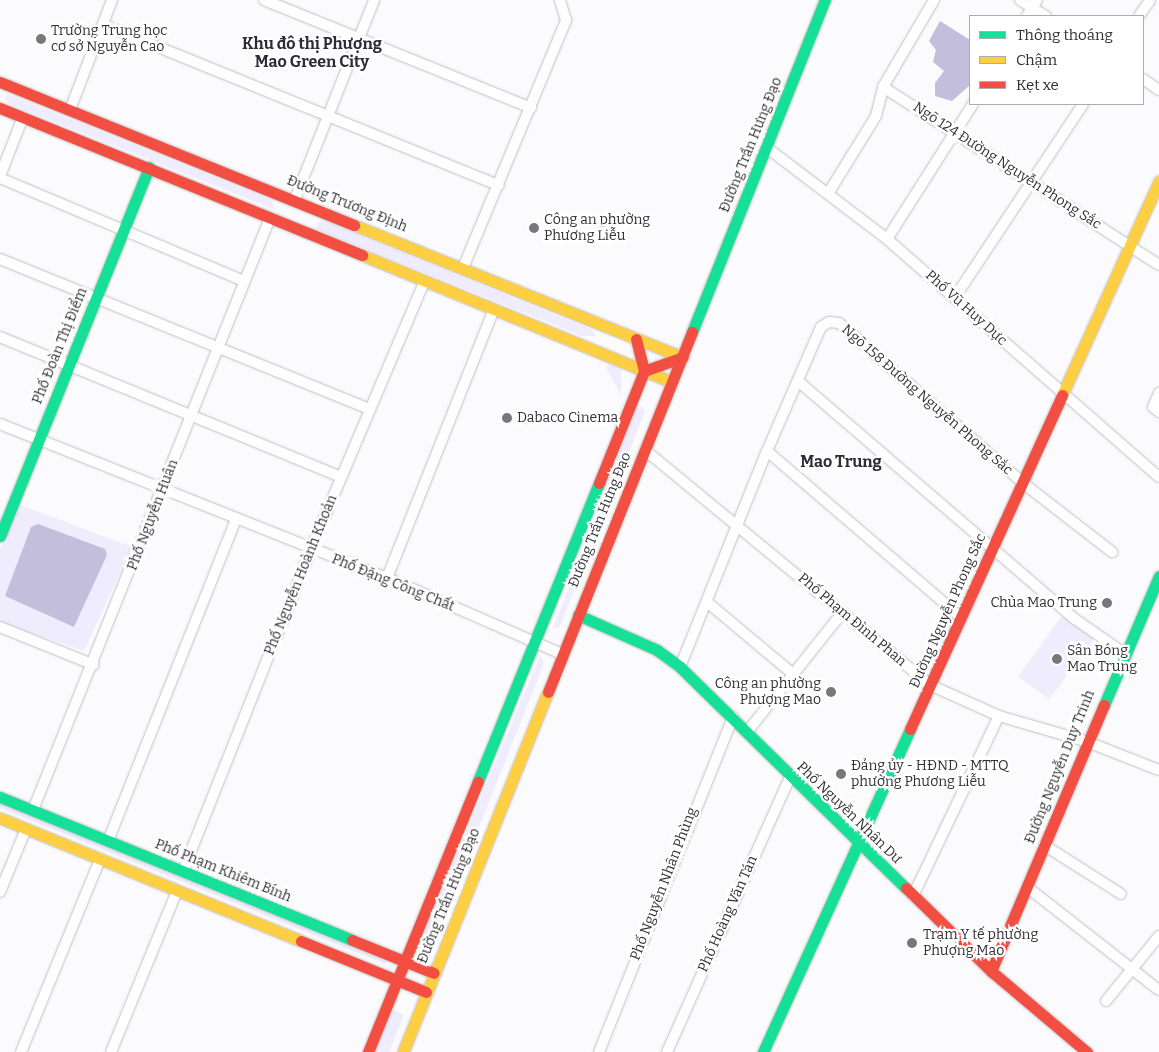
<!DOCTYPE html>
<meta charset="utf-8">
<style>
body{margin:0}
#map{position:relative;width:1159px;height:1052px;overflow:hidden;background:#fbfafc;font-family:Bitter,serif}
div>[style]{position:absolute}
.green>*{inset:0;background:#efecfe;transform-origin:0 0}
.water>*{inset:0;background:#c3bedc}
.roads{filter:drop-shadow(0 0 1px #c0bfc2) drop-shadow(0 0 1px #c0bfc2)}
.street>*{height:10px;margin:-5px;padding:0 5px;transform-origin:5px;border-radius:5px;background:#fefeff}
.fast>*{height:11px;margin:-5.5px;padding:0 5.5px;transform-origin:5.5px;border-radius:5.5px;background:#16e098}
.slow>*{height:11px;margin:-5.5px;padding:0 5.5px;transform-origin:5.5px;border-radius:5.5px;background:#ffcf43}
.jam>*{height:11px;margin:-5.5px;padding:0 5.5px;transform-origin:5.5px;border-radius:5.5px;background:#f24e42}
.dots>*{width:14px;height:14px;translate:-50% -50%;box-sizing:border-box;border:2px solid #fff;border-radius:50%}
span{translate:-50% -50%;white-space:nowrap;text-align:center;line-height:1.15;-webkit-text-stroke:4.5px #fff;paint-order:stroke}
.poi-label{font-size:14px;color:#313036}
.left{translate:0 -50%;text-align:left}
.right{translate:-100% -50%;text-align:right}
.street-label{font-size:14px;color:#313036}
.quarter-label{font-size:16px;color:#2d2b37;font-weight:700}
.legend{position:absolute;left:969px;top:15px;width:175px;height:90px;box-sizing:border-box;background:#fff;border:1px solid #adacaf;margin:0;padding:6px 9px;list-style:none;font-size:15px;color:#313036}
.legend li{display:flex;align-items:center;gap:10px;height:25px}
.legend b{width:25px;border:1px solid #adacaf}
</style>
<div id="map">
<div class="green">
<i style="clip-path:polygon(7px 94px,271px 200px,276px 210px,11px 104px,4px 99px)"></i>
<i style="clip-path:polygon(325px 221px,592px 330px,596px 336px,582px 336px,316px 229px,318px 222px)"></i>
<i style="clip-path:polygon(609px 364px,621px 370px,621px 395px,606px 368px)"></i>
<i style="clip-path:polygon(642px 407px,645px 411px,560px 626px,553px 629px,636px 409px)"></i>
<i style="clip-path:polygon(18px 504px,132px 547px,84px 651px,0 622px,0 549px)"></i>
<i style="left:1062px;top:616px;width:39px;height:75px;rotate:36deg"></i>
<i style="clip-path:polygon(540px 656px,544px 662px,536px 684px,450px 900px,427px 944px,424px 933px)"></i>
<i style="clip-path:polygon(0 803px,386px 961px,385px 964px,0 808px)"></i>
<i style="clip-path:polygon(391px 1008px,404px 1015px,389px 1052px,374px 1052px)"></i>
</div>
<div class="water">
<i style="clip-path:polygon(940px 21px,970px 40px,970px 85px,952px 101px,935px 96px,935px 83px,944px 71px,933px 62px,936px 50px,929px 41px)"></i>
<i style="clip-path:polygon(38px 524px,105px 549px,107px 555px,74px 627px,5px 596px,31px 527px)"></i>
</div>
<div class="roads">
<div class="street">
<i style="left:264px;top:0;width:288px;rotate:22deg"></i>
<i style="left:1020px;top:0;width:31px;rotate:32deg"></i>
<i style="left:1027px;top:16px;width:19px;rotate:-58deg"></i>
<i style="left:1139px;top:16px;width:19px;rotate:-55deg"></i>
<i style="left:104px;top:25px;width:426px;rotate:22.1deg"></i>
<i style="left:1143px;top:79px;width:19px;rotate:35deg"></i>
<i style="left:883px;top:87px;width:328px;rotate:32.8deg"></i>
<i style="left:70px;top:110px;width:118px;rotate:-69.1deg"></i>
<i style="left:766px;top:147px;width:152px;rotate:37.2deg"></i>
<i style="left:887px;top:239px;width:361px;rotate:41.2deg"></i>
<i style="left:0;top:176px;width:63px;rotate:-68.7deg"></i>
<i style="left:0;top:178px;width:265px;rotate:22.9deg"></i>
<i style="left:829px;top:192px;width:89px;rotate:-58.3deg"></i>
<i style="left:876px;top:116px;width:30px;rotate:-76deg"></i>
<i style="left:883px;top:87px;width:101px;rotate:-59.6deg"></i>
<i style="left:295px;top:199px;width:214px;rotate:-68.3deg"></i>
<i style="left:887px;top:239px;width:160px;rotate:-57.5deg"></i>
<i style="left:0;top:259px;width:399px;rotate:22.1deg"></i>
<i style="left:463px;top:268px;width:269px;rotate:-67.4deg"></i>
<i style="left:566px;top:20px;width:21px;rotate:-107deg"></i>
<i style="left:955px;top:297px;width:232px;rotate:-56.4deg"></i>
<i style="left:0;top:337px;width:369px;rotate:22.3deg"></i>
<i style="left:798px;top:381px;width:365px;rotate:40.7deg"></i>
<i style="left:1075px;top:619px;width:60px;rotate:34.8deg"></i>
<i style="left:1159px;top:393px;width:15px;rotate:113deg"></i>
<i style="left:1153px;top:407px;width:8px;rotate:40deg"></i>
<i style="left:0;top:424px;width:435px;rotate:21.7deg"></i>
<i style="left:404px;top:585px;width:172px;rotate:23.6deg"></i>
<i style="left:645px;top:450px;width:369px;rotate:39.5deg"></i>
<i style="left:930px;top:685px;width:76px;rotate:24.2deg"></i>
<i style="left:999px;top:716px;width:90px;rotate:16.2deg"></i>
<i style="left:1085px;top:741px;width:79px;rotate:21.4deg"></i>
<i style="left:767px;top:451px;width:255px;rotate:40.6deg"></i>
<i style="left:387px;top:578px;width:287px;rotate:-68.3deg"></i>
<i style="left:707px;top:602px;width:112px;rotate:39.9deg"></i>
<i style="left:0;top:627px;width:101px;rotate:22deg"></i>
<i style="left:680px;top:667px;width:233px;rotate:-68.1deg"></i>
<i style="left:767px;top:451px;width:135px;rotate:-66.5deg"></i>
<i style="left:821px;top:327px;width:9px;rotate:-32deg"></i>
<i style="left:829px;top:322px;width:10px;rotate:6deg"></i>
<i style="left:839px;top:323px;width:244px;rotate:41deg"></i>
<i style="left:1023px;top:483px;width:113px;rotate:37.8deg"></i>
<i style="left:747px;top:732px;width:152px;rotate:-51.4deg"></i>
<i style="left:33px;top:810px;width:638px;rotate:-68.18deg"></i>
<i style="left:108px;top:841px;width:346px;rotate:-68.3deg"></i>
<i style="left:1044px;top:845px;width:91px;rotate:32.5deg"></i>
<i style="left:183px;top:871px;width:360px;rotate:-68.3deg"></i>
<i style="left:316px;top:537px;width:277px;rotate:-67deg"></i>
<i style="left:1027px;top:887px;width:167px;rotate:38deg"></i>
<i style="left:0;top:892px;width:68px;rotate:-67.6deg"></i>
<i style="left:913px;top:896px;width:199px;rotate:-64.5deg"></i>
<i style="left:1106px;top:1001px;width:84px;rotate:-50.8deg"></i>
<i style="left:21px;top:1052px;width:209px;rotate:-67.7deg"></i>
<i style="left:111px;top:1052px;width:174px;rotate:-67.7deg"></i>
<i style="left:599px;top:1052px;width:361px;rotate:-68.2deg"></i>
<i style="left:667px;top:1052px;width:301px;rotate:-65.9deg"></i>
</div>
<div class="fast">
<i style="left:692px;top:332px;width:358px;rotate:-68.2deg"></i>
<i style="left:0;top:536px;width:398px;rotate:-68deg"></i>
<i style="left:578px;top:615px;width:86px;rotate:23.9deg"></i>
<i style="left:657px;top:650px;width:29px;rotate:36deg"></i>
<i style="left:680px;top:667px;width:316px;rotate:44.4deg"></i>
<i style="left:1104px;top:705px;width:140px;rotate:-66.9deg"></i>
<i style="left:478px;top:781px;width:322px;rotate:-67.9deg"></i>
<i style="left:0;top:797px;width:380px;rotate:22.1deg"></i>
<i style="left:763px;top:1052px;width:355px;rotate:-65.5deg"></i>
</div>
<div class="slow">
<i style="left:354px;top:225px;width:354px;rotate:21.9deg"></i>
<i style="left:362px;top:255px;width:335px;rotate:22.3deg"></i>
<i style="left:1062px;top:395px;width:235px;rotate:-65.6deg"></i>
<i style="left:0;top:818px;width:325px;rotate:22.2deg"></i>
<i style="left:403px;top:1052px;width:388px;rotate:-68.1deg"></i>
</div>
<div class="jam">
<i style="left:0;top:82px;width:382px;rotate:22deg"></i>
<i style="left:0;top:108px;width:391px;rotate:22.1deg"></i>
<i style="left:644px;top:371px;width:41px;rotate:-19.7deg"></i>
<i style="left:599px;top:483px;width:121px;rotate:-68.1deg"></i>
<i style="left:644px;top:371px;width:33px;rotate:-104deg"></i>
<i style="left:548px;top:692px;width:388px;rotate:-68.2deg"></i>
<i style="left:910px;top:729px;width:367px;rotate:-65.5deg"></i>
<i style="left:906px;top:888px;width:119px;rotate:44.3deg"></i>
<i style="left:991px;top:971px;width:126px;rotate:40.2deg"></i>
<i style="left:352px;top:940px;width:88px;rotate:21.9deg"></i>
<i style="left:301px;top:941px;width:135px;rotate:22.2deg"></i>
<i style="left:991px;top:971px;width:289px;rotate:-67deg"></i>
<i style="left:368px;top:1052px;width:292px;rotate:-67.9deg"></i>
</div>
</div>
<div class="dots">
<i style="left:41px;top:39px;background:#78777b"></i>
<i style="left:534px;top:228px;background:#78777b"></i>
<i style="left:507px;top:418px;background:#78777b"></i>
<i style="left:1107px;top:603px;background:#78777b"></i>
<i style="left:1057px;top:659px;background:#78777b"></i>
<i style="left:831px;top:692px;background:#78777b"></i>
<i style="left:841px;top:774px;background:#78777b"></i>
<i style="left:912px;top:943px;background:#78777b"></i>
</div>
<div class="poi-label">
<span class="left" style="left:51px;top:39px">Trường Trung học<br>cơ sở Nguyễn Cao</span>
<span class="left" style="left:544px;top:228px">Công an phường<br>Phương Liễu</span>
<span class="left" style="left:517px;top:418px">Dabaco Cinema</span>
<span class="right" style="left:1097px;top:603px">Chùa Mao Trung</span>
<span class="left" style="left:1067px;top:659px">Sân Bóng<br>Mao Trung</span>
<span class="right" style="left:821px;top:692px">Công an phường<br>Phượng Mao</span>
<span class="left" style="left:851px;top:774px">Đảng ủy - HĐND - MTTQ<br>phường Phương Liễu</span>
<span class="left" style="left:923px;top:943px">Trạm Y tế phường<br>Phượng Mao</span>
</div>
<div class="street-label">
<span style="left:751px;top:145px;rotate:-68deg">Đường Trần Hưng Đạo</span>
<span style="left:1007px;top:166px;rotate:33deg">Ngõ 124 Đường Nguyễn Phong Sắc</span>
<span style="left:347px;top:204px;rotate:22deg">Đường Trương Định</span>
<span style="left:966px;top:308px;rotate:42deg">Phố Vũ Huy Dực</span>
<span style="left:60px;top:346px;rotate:-68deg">Phố Đoàn Thị Điểm</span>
<span style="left:927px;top:400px;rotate:41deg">Ngõ 158 Đường Nguyễn Phong Sắc</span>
<span style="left:153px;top:515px;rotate:-69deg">Phố Nguyễn Huân</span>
<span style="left:600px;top:520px;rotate:-68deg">Đường Trần Hưng Đạo</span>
<span style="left:301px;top:575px;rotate:-68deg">Phố Nguyễn Hoành Khoản</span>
<span style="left:393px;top:583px;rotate:22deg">Phố Đặng Công Chất</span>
<span style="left:948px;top:611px;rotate:-66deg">Đường Nguyễn Phong Sắc</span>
<span style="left:852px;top:620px;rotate:40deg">Phố Phạm Đình Phan</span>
<span style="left:1060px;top:767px;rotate:-68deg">Đường Nguyễn Duy Trinh</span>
<span style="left:849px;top:813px;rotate:44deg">Phố Nguyễn Nhân Dư</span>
<span style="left:223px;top:871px;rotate:22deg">Phố Phạm Khiêm Bính</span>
<span style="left:664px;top:884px;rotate:-69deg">Phố Nguyễn Nhân Phùng</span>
<span style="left:449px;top:896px;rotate:-68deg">Đường Trần Hưng Đạo</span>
<span style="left:728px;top:914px;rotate:-66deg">Phố Hoàng Văn Tán</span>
</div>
<div class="quarter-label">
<span style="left:312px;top:53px">Khu đô thị Phượng<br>Mao Green City</span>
<span style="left:841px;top:462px">Mao Trung</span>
</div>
<ul class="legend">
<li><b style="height:6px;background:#16e098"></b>Thông thoáng</li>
<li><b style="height:6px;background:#ffcf43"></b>Chậm</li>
<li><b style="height:6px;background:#f24e42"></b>Kẹt xe</li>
</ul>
</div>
